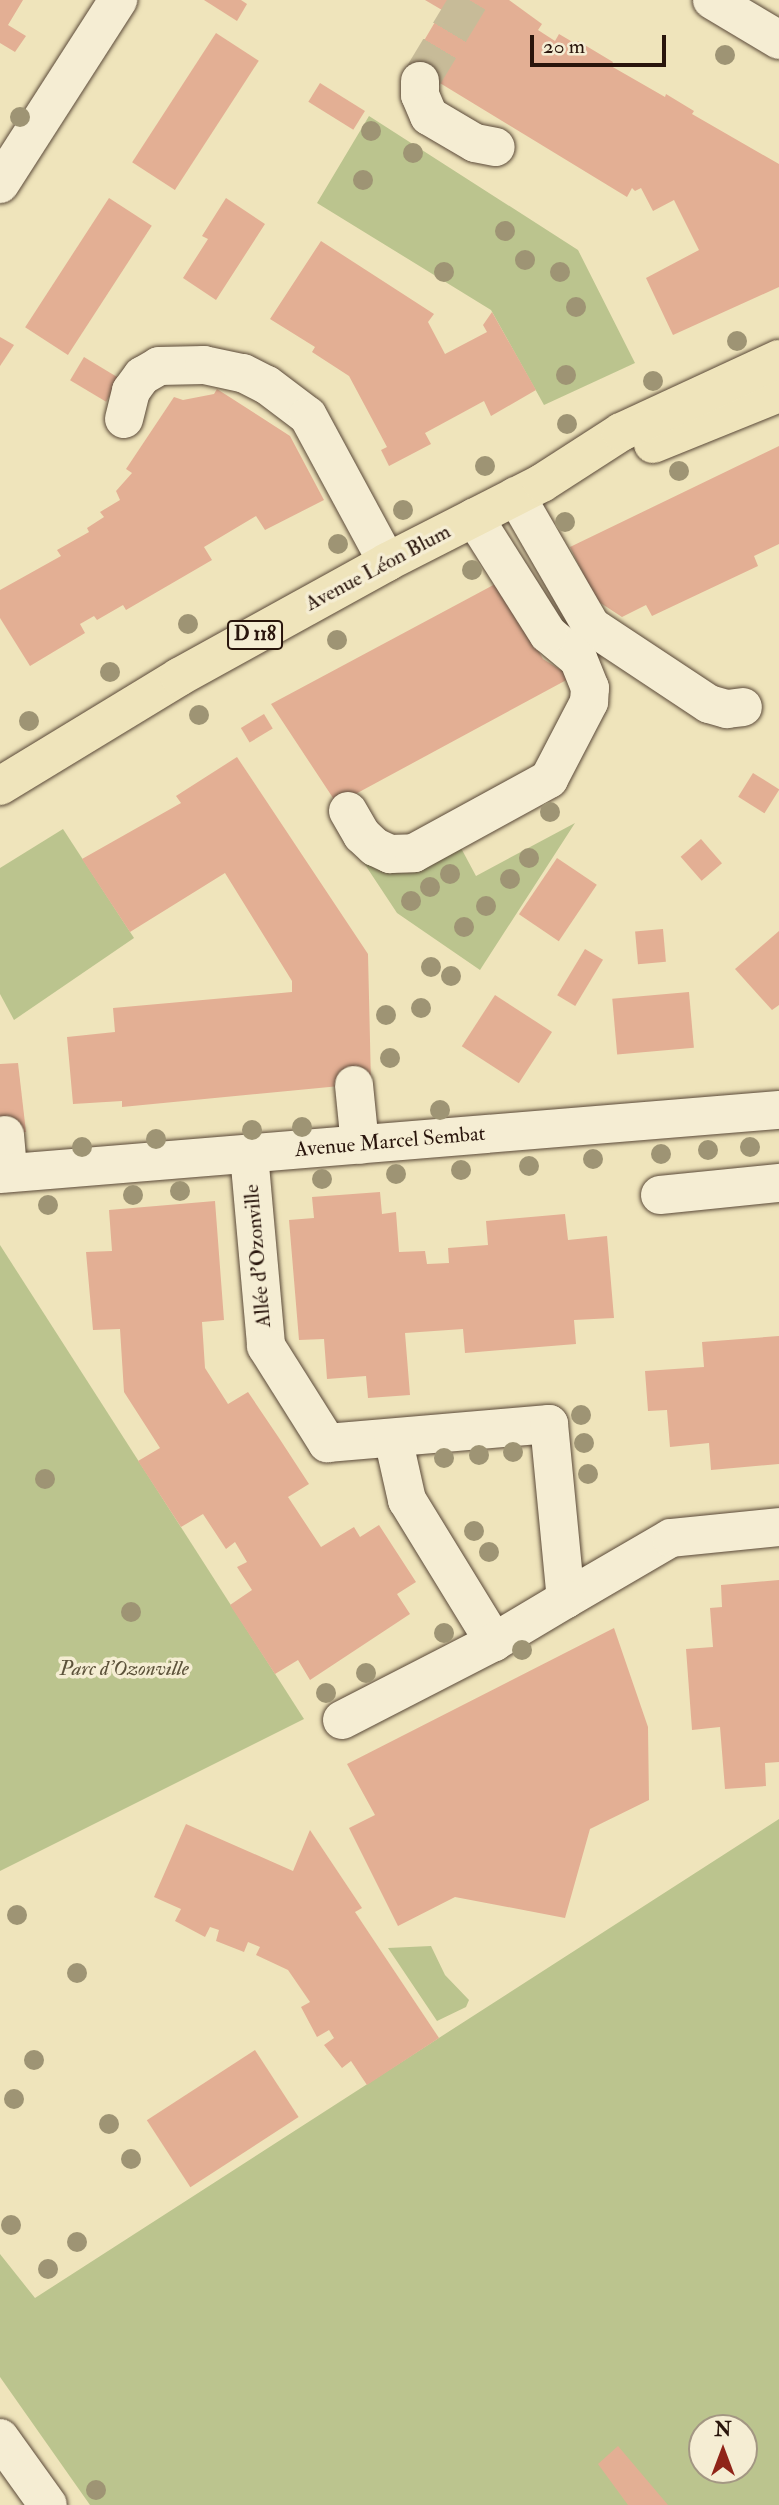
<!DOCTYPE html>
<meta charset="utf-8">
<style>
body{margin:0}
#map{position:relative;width:779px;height:2505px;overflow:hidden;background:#efe4bb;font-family:"IM FELL Double Pica",serif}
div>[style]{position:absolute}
.green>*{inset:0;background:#bbc48e}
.building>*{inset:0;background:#e3af94;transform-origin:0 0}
.minor-tunnel>*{height:38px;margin-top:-19px;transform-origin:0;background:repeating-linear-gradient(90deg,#c7bb98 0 38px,transparent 0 57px)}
.roads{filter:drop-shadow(0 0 2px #5a4938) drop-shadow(0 0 2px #5a4938)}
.minor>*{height:38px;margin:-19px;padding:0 19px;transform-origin:19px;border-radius:19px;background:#f5edd3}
.major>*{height:38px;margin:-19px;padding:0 19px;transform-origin:19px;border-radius:19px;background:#efe4bb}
.trees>*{width:20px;height:20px;margin:-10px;border-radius:50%;background:#9e9474}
span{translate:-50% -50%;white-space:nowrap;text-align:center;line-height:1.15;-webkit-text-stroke:7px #f5edd3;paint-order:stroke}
.shield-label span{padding:2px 5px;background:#f5edd3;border:2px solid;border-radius:5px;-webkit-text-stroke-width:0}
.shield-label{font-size:19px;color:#29150c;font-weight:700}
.street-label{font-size:21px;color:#29150c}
.park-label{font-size:21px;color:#5c523a;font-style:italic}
.north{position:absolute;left:688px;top:2414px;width:70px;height:70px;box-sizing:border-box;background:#f5edd3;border:2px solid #a39783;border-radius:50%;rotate:0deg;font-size:19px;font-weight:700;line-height:28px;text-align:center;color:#29150c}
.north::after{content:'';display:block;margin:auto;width:24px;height:32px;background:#8f2418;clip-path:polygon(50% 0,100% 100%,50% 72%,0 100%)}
.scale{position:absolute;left:530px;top:35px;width:136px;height:32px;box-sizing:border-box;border:4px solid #29150c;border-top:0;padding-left:9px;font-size:21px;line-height:24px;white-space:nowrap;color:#29150c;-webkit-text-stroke:5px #f5edd3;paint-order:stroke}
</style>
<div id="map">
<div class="green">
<i style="clip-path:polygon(369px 116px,578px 250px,635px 363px,544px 405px,491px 310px,317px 203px)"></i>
<i style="clip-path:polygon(575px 823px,480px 970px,397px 913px,354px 848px,392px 873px,407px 873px,461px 848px,476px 876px)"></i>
<i style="clip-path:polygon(63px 829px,134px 938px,14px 1020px,0 994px,0 868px)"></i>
<i style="clip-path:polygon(0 1245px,304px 1719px,0 1871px)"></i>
<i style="clip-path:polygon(evenodd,779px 1819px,779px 2505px,90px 2505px,0 2377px,0 2254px,35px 2298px,779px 1819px,702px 2428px,744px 2428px,744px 2470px,702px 2470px,702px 2428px)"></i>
<i style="clip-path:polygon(431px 1946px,445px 1975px,469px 2000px,466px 2007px,437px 2021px,388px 1948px)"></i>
</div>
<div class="building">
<i style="clip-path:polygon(0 0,23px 0,8px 25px,26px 36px,15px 52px,0 43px)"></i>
<i style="clip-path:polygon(204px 0,241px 0,247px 4px,237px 21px)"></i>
<i style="clip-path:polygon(425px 0,509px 0,542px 24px,538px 30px,555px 41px,559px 34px,576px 44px,578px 41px,613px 62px,611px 66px,665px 97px,666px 94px,694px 111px,692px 114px,779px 164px,779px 287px,673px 335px,646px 278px,699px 250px,674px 200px,653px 211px,641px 188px,635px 191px,632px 188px,627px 197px,430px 77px,435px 69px,415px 56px,442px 10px)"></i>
<i style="left:216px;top:33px;width:51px;height:154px;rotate:33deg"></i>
<i style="left:320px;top:83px;width:53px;height:22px;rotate:32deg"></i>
<i style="left:109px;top:198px;width:51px;height:154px;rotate:33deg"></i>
<i style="clip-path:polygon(226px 198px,265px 224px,216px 300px,183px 278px,208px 239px,202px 236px)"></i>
<i style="clip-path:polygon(321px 241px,434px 314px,428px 322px,445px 354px,487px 332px,483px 325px,492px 312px,536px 390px,491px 416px,484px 401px,425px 433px,431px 444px,389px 466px,381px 450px,387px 447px,349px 376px,312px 352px,315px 347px,270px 319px)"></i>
<i style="clip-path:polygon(0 337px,14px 345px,0 366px)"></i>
<i style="left:84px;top:357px;width:42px;height:27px;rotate:31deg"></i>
<i style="clip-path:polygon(217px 389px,290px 436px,324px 500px,265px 530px,256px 516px,204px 547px,212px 560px,126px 610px,123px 605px,97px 620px,94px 616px,80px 624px,85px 633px,30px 666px,0 618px,0 590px,61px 556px,57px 550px,89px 532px,87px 528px,104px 517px,100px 512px,120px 500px,116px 491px,132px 473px,126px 469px,174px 397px,183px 400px,214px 394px)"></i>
<i style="clip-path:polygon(779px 446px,779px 544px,754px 556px,758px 566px,652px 616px,646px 605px,622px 617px,596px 600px,570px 547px)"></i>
<i style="clip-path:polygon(499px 582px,543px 659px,572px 677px,337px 804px,271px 704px)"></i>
<i style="left:264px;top:714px;width:17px;height:27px;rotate:59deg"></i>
<i style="clip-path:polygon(237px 757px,368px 954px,371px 1083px,122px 1107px,122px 1101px,73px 1104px,67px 1037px,115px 1032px,113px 1008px,292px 992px,292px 981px,225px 873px,130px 932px,82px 859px,181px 803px,176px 796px)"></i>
<i style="left:753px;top:773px;width:31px;height:28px;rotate:32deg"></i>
<i style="left:701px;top:839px;width:32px;height:27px;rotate:49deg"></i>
<i style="left:557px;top:858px;width:48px;height:68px;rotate:34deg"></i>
<i style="left:663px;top:929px;width:33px;height:28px;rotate:85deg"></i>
<i style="clip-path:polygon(779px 931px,779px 1005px,772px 1010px,735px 969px)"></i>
<i style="left:585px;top:949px;width:21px;height:54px;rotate:31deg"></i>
<i style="left:689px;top:992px;width:56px;height:77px;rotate:85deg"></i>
<i style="left:495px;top:995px;width:68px;height:61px;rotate:33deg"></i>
<i style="clip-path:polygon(18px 1063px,26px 1132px,0 1135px,0 1064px)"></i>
<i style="clip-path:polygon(380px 1192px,382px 1214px,396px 1212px,399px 1252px,425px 1251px,427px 1264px,449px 1263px,448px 1248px,488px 1245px,486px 1221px,565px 1214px,568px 1240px,607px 1236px,614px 1318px,574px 1320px,576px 1344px,465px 1353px,463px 1329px,405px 1333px,410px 1395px,368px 1398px,366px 1376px,327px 1379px,324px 1339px,299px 1340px,289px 1220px,314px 1218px,312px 1197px)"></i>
<i style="clip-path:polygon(215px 1201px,224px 1320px,202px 1322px,205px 1368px,228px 1404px,248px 1392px,279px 1438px,309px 1484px,288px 1497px,321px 1547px,354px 1527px,360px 1537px,379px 1525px,416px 1582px,397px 1594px,410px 1614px,310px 1680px,298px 1660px,275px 1674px,230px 1605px,252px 1590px,237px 1567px,247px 1562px,235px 1542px,226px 1549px,203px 1514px,181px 1527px,138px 1461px,160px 1448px,124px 1392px,120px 1329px,93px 1330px,86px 1252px,112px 1251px,109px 1210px)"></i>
<i style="clip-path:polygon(779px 1336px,779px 1464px,711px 1470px,709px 1443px,670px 1447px,667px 1410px,648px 1411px,645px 1371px,704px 1367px,702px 1342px)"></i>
<i style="clip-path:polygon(779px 1580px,779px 1762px,765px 1763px,766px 1786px,725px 1789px,720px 1727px,692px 1730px,686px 1649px,713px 1647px,710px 1608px,722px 1607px,721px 1585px)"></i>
<i style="clip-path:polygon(614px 1628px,648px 1727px,649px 1800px,590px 1829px,565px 1918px,455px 1897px,398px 1926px,349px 1828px,375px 1815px,347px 1764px)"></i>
<i style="clip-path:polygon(186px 1824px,293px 1871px,310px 1830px,362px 1908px,355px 1912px,439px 2038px,367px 2085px,351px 2061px,342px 2068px,324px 2045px,334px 2038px,329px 2030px,317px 2037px,301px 2007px,310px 2002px,288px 1970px,256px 1955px,260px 1947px,248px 1942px,244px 1952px,216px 1941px,219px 1930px,210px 1927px,205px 1937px,175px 1921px,181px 1909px,154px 1897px)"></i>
<i style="left:255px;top:2050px;width:80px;height:129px;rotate:57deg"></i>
<i style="clip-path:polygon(618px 2446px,668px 2505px,628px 2505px,598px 2464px)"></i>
</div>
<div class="minor-tunnel">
<i style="left:420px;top:81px;width:95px;rotate:-58.8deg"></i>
</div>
<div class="roads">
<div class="minor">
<i style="left:712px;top:0;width:78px;rotate:30.8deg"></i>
<i style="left:420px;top:81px;width:14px;rotate:90deg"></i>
<i style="left:420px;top:95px;width:23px;rotate:67deg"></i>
<i style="left:429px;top:116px;width:53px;rotate:30.4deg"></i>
<i style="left:475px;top:143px;width:21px;rotate:11deg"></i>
<i style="left:0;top:184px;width:219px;rotate:-57.3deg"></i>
<i style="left:124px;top:419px;width:29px;rotate:-76deg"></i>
<i style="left:131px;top:391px;width:19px;rotate:-54deg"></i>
<i style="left:142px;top:376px;width:20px;rotate:-30deg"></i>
<i style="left:159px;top:366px;width:45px;rotate:-1.3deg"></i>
<i style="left:204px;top:365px;width:40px;rotate:12deg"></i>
<i style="left:243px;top:373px;width:27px;rotate:27deg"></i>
<i style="left:267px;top:385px;width:51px;rotate:37.1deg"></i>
<i style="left:308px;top:416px;width:166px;rotate:61.6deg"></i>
<i style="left:516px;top:496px;width:150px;rotate:60deg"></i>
<i style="left:591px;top:626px;width:141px;rotate:33.5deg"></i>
<i style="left:709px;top:704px;width:19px;rotate:16deg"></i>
<i style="left:727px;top:709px;width:16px;rotate:-7deg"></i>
<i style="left:348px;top:811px;width:28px;rotate:60deg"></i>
<i style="left:362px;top:835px;width:18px;rotate:43deg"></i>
<i style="left:375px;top:847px;width:17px;rotate:25deg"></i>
<i style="left:390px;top:854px;width:24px;rotate:-2deg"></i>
<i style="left:414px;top:853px;width:154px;rotate:-28.7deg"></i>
<i style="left:549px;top:779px;width:87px;rotate:-62.5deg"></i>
<i style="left:589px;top:702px;width:14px;rotate:-86deg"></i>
<i style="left:590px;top:688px;width:31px;rotate:-112deg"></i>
<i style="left:578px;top:659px;width:39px;rotate:-140deg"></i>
<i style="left:548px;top:634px;width:138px;rotate:-122.3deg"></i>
<i style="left:354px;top:1085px;width:60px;rotate:84.3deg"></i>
<i style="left:5px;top:1135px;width:38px;rotate:85deg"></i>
<i style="left:249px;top:1154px;width:193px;rotate:84.9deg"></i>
<i style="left:266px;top:1346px;width:115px;rotate:57.8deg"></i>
<i style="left:327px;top:1443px;width:223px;rotate:-4.9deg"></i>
<i style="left:549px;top:1424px;width:176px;rotate:84.5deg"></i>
<i style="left:566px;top:1599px;width:121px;rotate:-30.2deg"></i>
<i style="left:671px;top:1538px;width:109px;rotate:-5.8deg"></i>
<i style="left:0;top:1174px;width:782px;rotate:-4.7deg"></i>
<i style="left:660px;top:1195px;width:120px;rotate:-5.8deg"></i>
<i style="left:393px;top:1438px;width:64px;rotate:77.3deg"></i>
<i style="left:407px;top:1500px;width:167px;rotate:58.5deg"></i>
<i style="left:342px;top:1720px;width:171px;rotate:-27.2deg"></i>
<i style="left:494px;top:1642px;width:84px;rotate:-30.8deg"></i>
<i style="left:0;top:2438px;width:82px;rotate:54.4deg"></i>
</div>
<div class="major">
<i style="left:653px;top:444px;width:136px;rotate:-22deg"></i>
<i style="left:0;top:786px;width:210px;rotate:-31.3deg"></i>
<i style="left:179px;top:677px;width:238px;rotate:-28.9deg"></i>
<i style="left:387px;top:562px;width:174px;rotate:-27deg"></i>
<i style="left:542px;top:483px;width:94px;rotate:-32.8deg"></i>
<i style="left:621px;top:432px;width:174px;rotate:-24.8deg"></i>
</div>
</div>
<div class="trees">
<i style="left:725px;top:55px"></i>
<i style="left:20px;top:117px"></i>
<i style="left:371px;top:131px"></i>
<i style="left:413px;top:153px"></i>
<i style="left:363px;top:180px"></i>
<i style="left:505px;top:231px"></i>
<i style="left:525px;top:260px"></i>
<i style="left:444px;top:272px"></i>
<i style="left:560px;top:272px"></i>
<i style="left:576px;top:307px"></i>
<i style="left:737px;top:341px"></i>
<i style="left:566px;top:375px"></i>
<i style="left:653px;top:381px"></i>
<i style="left:567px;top:424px"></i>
<i style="left:485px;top:466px"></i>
<i style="left:679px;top:471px"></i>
<i style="left:403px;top:510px"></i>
<i style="left:565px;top:522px"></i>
<i style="left:338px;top:544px"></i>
<i style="left:472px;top:570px"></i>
<i style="left:188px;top:624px"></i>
<i style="left:337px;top:640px"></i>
<i style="left:110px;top:672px"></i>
<i style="left:199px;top:715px"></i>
<i style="left:29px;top:721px"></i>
<i style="left:550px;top:812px"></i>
<i style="left:529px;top:858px"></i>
<i style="left:450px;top:874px"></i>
<i style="left:510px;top:879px"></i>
<i style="left:430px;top:887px"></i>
<i style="left:411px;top:901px"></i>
<i style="left:486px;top:906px"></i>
<i style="left:464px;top:927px"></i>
<i style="left:431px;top:967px"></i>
<i style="left:451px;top:976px"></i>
<i style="left:421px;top:1008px"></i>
<i style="left:386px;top:1015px"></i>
<i style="left:390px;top:1058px"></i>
<i style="left:440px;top:1110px"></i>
<i style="left:302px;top:1127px"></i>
<i style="left:252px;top:1130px"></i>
<i style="left:156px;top:1139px"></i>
<i style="left:82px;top:1147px"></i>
<i style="left:750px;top:1147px"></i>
<i style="left:708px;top:1150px"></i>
<i style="left:661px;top:1154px"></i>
<i style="left:593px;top:1159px"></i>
<i style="left:529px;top:1166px"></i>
<i style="left:461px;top:1170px"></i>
<i style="left:396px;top:1174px"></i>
<i style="left:322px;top:1179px"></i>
<i style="left:180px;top:1191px"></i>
<i style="left:133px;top:1195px"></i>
<i style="left:48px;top:1205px"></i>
<i style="left:581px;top:1415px"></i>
<i style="left:584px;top:1443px"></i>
<i style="left:513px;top:1452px"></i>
<i style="left:479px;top:1455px"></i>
<i style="left:444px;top:1458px"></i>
<i style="left:588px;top:1474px"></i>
<i style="left:45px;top:1479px"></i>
<i style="left:474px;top:1531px"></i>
<i style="left:489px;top:1552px"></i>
<i style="left:131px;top:1612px"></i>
<i style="left:444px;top:1633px"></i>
<i style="left:522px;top:1650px"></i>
<i style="left:366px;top:1673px"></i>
<i style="left:326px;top:1693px"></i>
<i style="left:17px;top:1915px"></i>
<i style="left:77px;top:1973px"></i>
<i style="left:34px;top:2060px"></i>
<i style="left:14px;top:2099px"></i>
<i style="left:109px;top:2124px"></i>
<i style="left:131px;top:2159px"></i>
<i style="left:11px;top:2225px"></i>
<i style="left:77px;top:2242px"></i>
<i style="left:48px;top:2269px"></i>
<i style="left:96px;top:2490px"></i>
</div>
<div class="shield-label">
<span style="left:255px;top:635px">D 118</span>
</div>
<div class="street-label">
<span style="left:378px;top:568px;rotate:-28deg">Avenue Léon Blum</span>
<span style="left:390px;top:1142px;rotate:-5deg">Avenue Marcel Sembat</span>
<span style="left:258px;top:1256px;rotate:-95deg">Allée d'Ozonville</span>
</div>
<div class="park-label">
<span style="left:124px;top:1669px">Parc d'Ozonville</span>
</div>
<div class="north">N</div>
<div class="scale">20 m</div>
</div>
